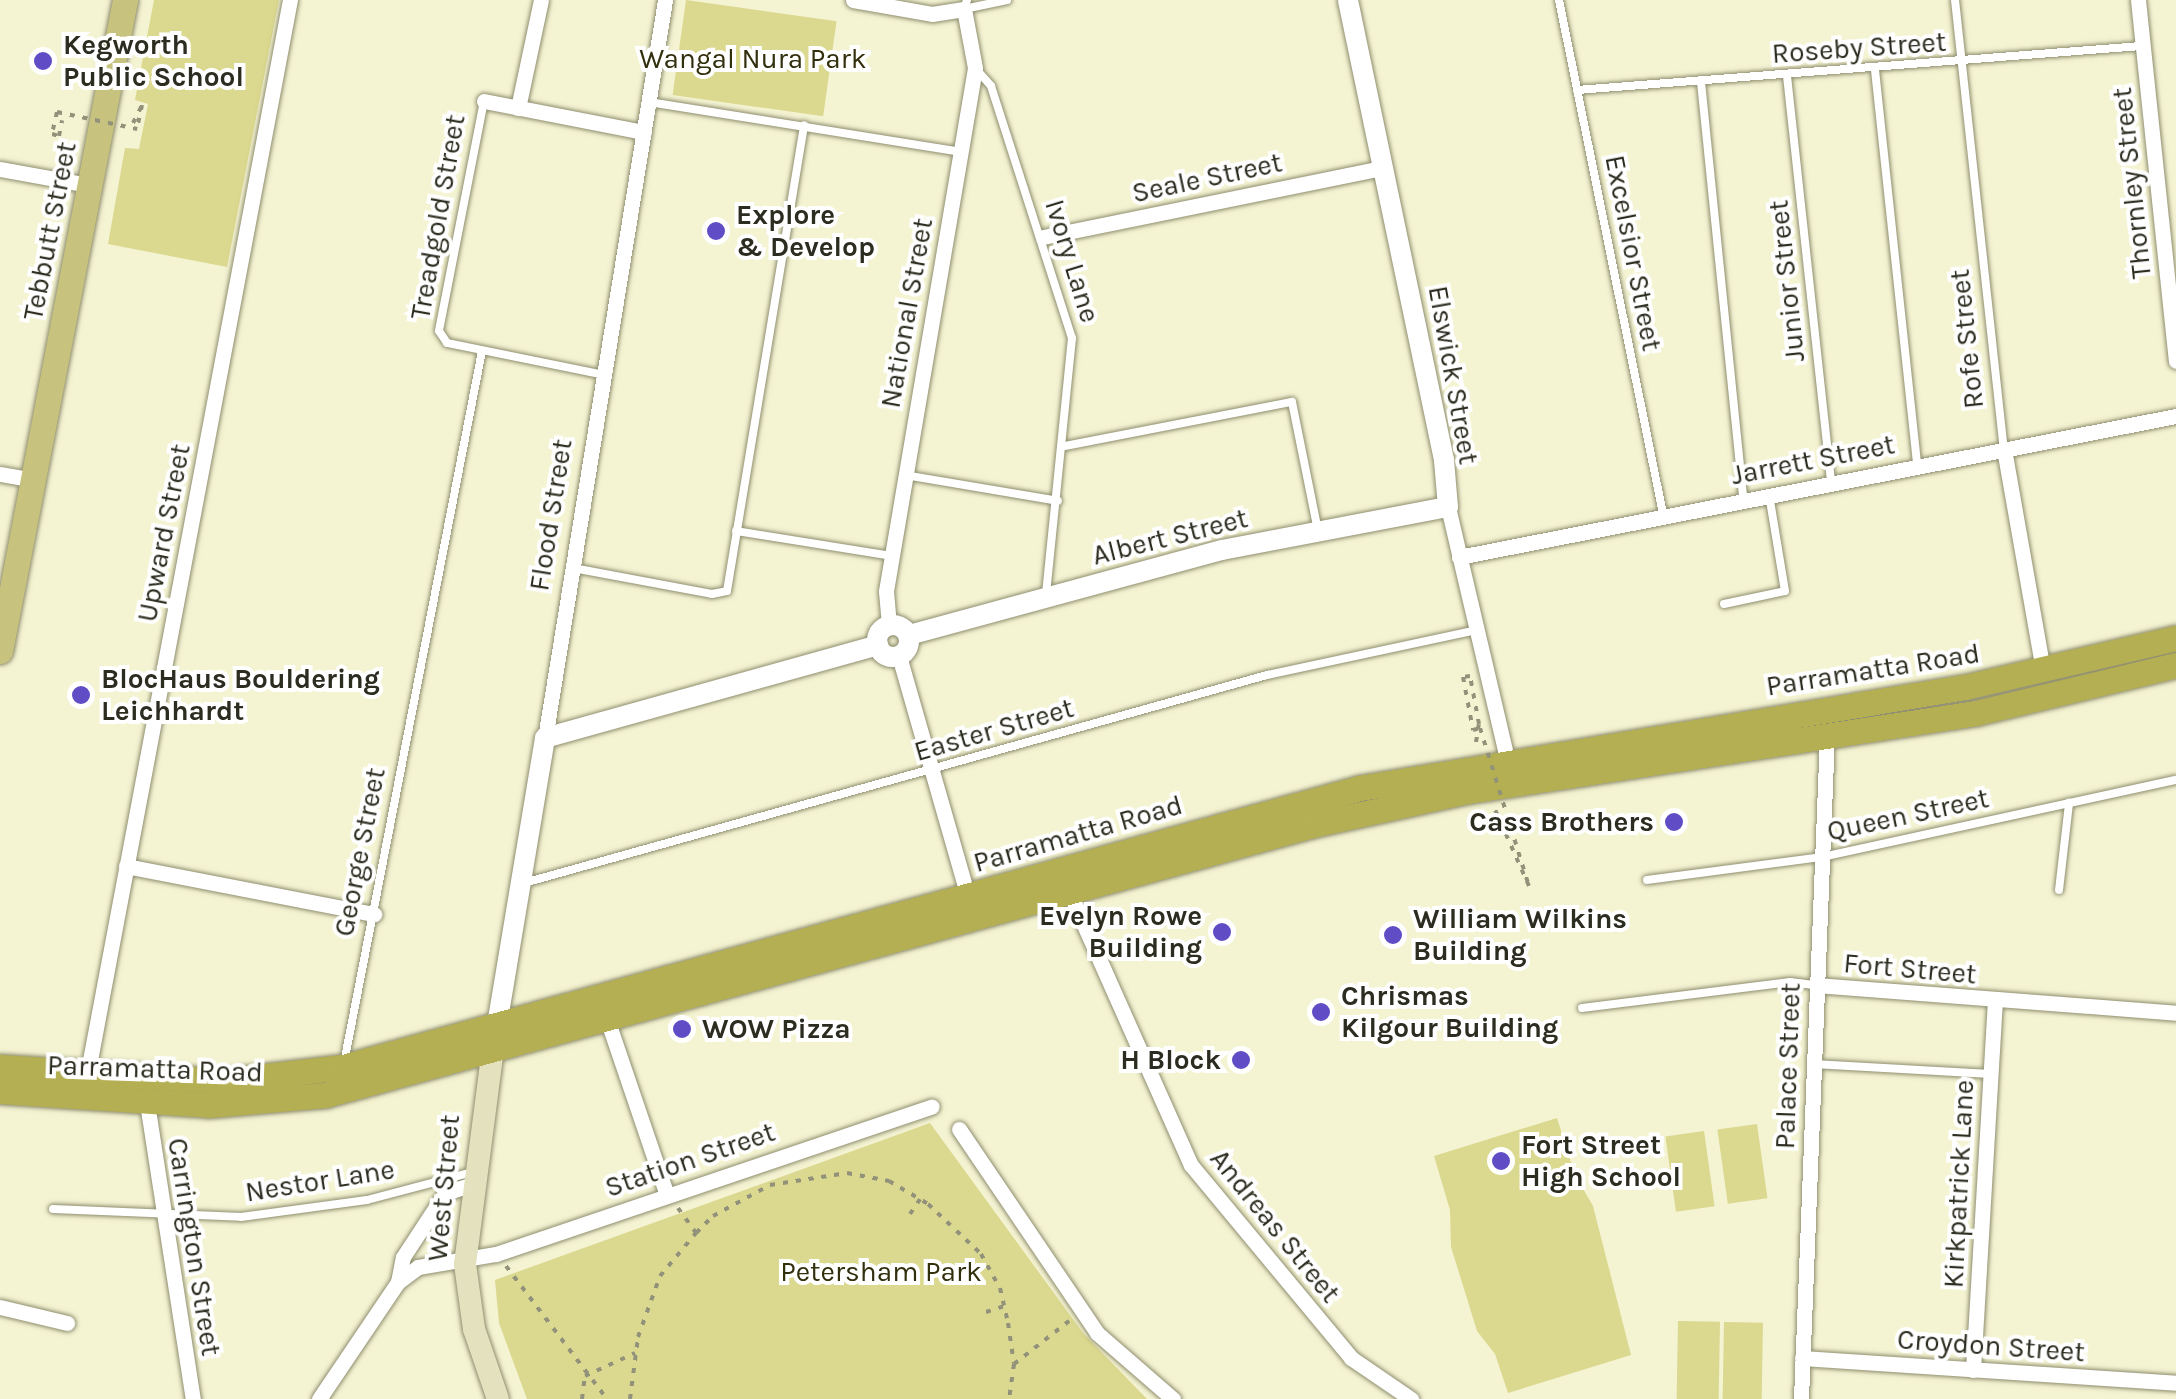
<!DOCTYPE html>
<style>
body{margin:0}
#map{position:relative;width:2176px;height:1399px;overflow:hidden;background:#f4f3d2;font-family:Karla,sans-serif}
div>[style]{position:absolute}
.green>*{inset:0;background:#dbd88f;transform-origin:0 0}
.path>*{height:4px;margin-top:-2px;transform-origin:0;background:repeating-linear-gradient(90deg,#92917a 0 5px,transparent 0 13px)}
.roads{filter:drop-shadow(0 0 2px #8f8e6f) drop-shadow(0 0 2px #8f8e6f)}
.service>*{height:8px;margin:-4px;padding:0 4px;transform-origin:4px;border-radius:4px;background:#fff}
.minor>*{height:15px;margin:-7.5px;padding:0 7.5px;transform-origin:7.5px;border-radius:7.5px;background:#fff}
.tertiary>*{height:20px;margin:-10px;padding:0 10px;transform-origin:10px;border-radius:10px;background:#fff}
.tertiary>.ring{margin:-10px;padding:0;box-sizing:content-box;background:none;border:20px solid #fff;border-radius:50%}
.secondary>*{height:22px;margin:-11px;padding:0 11px;transform-origin:11px;border-radius:11px;background:#e3e1be}
.primary>*{height:25px;margin:-12.5px;padding:0 12.5px;transform-origin:12.5px;border-radius:12.5px;background:#c7c37e}
.trunk>*{height:25px;margin:-12.5px;padding:0 12.5px;transform-origin:12.5px;border-radius:12.5px;background:#b4af53}
.path-bridge>*{height:4px;margin-top:-2px;transform-origin:0;background:repeating-linear-gradient(90deg,#92917a 0 5px,transparent 0 13px)}
.dots>*{width:28px;height:28px;translate:-50% -50%;box-sizing:border-box;border:5px solid #fff;border-radius:50%}
span{translate:-50% -50%;white-space:nowrap;text-align:center;line-height:1.15;-webkit-text-stroke:8px #fff;paint-order:stroke}
.poi-label{font-size:28px;color:#2d2c20;font-weight:700}
.left{translate:0 -50%;text-align:left}
.right{translate:-100% -50%;text-align:right}
.street-label{font-size:28px;color:#2d2c20}
.park-label{font-size:28px;color:#322f0d}
</style>
<div id="map">
<div class="green">
<i style="clip-path:polygon(154px 0,279px 0,227px 267px,108px 244px,125px 148px,139px 149px,148px 104px,135px 100px)"></i>
<i style="left:686px;top:0;width:152px;height:96px;rotate:8deg"></i>
<i style="clip-path:polygon(1557px 1118px,1575px 1175px,1593px 1206px,1631px 1355px,1508px 1393px,1495px 1354px,1477px 1331px,1451px 1247px,1450px 1210px,1434px 1156px)"></i>
<i style="clip-path:polygon(930px 1123px,1083px 1333px,1147px 1399px,527px 1399px,499px 1323px,495px 1280px)"></i>
<i style="left:1757px;top:1124px;width:75px;height:40px;rotate:82deg"></i>
<i style="left:1704px;top:1131px;width:76px;height:39px;rotate:82deg"></i>
<i style="left:1678px;top:1321px;width:42px;height:78px;rotate:1deg"></i>
<i style="left:1724px;top:1322px;width:39px;height:77px;rotate:1deg"></i>
</div>
<div class="path">
<i style="left:57px;top:112px;width:23px;rotate:103deg"></i>
<i style="left:52px;top:134px;width:7px;rotate:16deg"></i>
<i style="left:59px;top:136px;width:16px;rotate:-79deg"></i>
<i style="left:133px;top:123px;width:20px;rotate:-63deg"></i>
<i style="left:142px;top:105px;width:25px;rotate:102deg"></i>
<i style="left:1476px;top:742px;width:18px;rotate:-81deg"></i>
<i style="left:678px;top:1208px;width:31px;rotate:54deg"></i>
<i style="left:910px;top:1214px;width:18px;rotate:-56deg"></i>
<i style="left:506px;top:1266px;width:167px;rotate:52.8deg"></i>
<i style="left:986px;top:1312px;width:19px;rotate:-18deg"></i>
<i style="left:1014px;top:1364px;width:70px;rotate:-38deg"></i>
<i style="left:582px;top:1399px;width:23px;rotate:-83deg"></i>
<i style="left:585px;top:1376px;width:55px;rotate:-24.7deg"></i>
<i style="left:630px;top:1399px;width:63px;rotate:-82.6deg"></i>
<i style="left:638px;top:1337px;width:65px;rotate:-70.2deg"></i>
<i style="left:660px;top:1276px;width:56px;rotate:-50.1deg"></i>
<i style="left:696px;top:1233px;width:24px;rotate:-45deg"></i>
<i style="left:713px;top:1216px;width:65px;rotate:-28.5deg"></i>
<i style="left:770px;top:1185px;width:78px;rotate:-8.9deg"></i>
<i style="left:847px;top:1173px;width:43px;rotate:10.8deg"></i>
<i style="left:889px;top:1181px;width:45px;rotate:30.5deg"></i>
<i style="left:928px;top:1204px;width:73px;rotate:43.3deg"></i>
<i style="left:981px;top:1254px;width:39px;rotate:61deg"></i>
<i style="left:1000px;top:1288px;width:36px;rotate:77deg"></i>
<i style="left:1008px;top:1323px;width:41px;rotate:81.7deg"></i>
<i style="left:1014px;top:1364px;width:35px;rotate:98deg"></i>
</div>
<div class="roads">
<div class="service">
<i style="left:967px;top:0;width:9px;rotate:108deg"></i>
<i style="left:964px;top:9px;width:44px;rotate:-11.8deg"></i>
<i style="left:1559px;top:0;width:524px;rotate:78.56deg"></i>
<i style="left:1955px;top:0;width:452px;rotate:83.8deg"></i>
<i style="left:975px;top:68px;width:24px;rotate:48deg"></i>
<i style="left:991px;top:86px;width:265px;rotate:72.2deg"></i>
<i style="left:1072px;top:338px;width:256px;rotate:95.8deg"></i>
<i style="left:1875px;top:70px;width:398px;rotate:83.9deg"></i>
<i style="left:1787px;top:76px;width:408px;rotate:83.8deg"></i>
<i style="left:1701px;top:82px;width:419px;rotate:84.2deg"></i>
<i style="left:1577px;top:90px;width:566px;rotate:-4.46deg"></i>
<i style="left:484px;top:101px;width:234px;rotate:101.1deg"></i>
<i style="left:439px;top:331px;width:14px;rotate:56deg"></i>
<i style="left:447px;top:343px;width:160px;rotate:11.5deg"></i>
<i style="left:649px;top:102px;width:315px;rotate:9.1deg"></i>
<i style="left:1065px;top:446px;width:231px;rotate:-11deg"></i>
<i style="left:1292px;top:402px;width:132px;rotate:78.6deg"></i>
<i style="left:905px;top:475px;width:155px;rotate:9.6deg"></i>
<i style="left:736px;top:531px;width:158px;rotate:9.1deg"></i>
<i style="left:573px;top:568px;width:141px;rotate:10.6deg"></i>
<i style="left:712px;top:594px;width:15px;rotate:-11deg"></i>
<i style="left:727px;top:591px;width:472px;rotate:-80.6deg"></i>
<i style="left:1724px;top:604px;width:62px;rotate:-12deg"></i>
<i style="left:1785px;top:591px;width:98px;rotate:-99.4deg"></i>
<i style="left:1647px;top:880px;width:177px;rotate:-7.5deg"></i>
<i style="left:1822px;top:857px;width:362px;rotate:-12.3deg"></i>
<i style="left:524px;top:883px;width:772px;rotate:-15.64deg"></i>
<i style="left:1267px;top:675px;width:215px;rotate:-12.1deg"></i>
<i style="left:2059px;top:890px;width:88px;rotate:-83.4deg"></i>
<i style="left:1582px;top:1008px;width:210px;rotate:-7.1deg"></i>
<i style="left:1790px;top:982px;width:26px;rotate:7deg"></i>
<i style="left:344px;top:1063px;width:725px;rotate:-79.03deg"></i>
<i style="left:1813px;top:1064px;width:178px;rotate:3.2deg"></i>
<i style="left:53px;top:1209px;width:188px;rotate:2.4deg"></i>
<i style="left:241px;top:1217px;width:127px;rotate:-7.7deg"></i>
<i style="left:367px;top:1200px;width:110px;rotate:-14.8deg"></i>
</div>
<div class="minor">
<i style="left:853px;top:0;width:80px;rotate:10deg"></i>
<i style="left:932px;top:14px;width:32px;rotate:-9deg"></i>
<i style="left:964px;top:9px;width:60px;rotate:79.4deg"></i>
<i style="left:975px;top:68px;width:531px;rotate:99.66deg"></i>
<i style="left:886px;top:591px;width:35px;rotate:85deg"></i>
<i style="left:2138px;top:0;width:363px;rotate:84deg"></i>
<i style="left:484px;top:101px;width:163px;rotate:11deg"></i>
<i style="left:518px;top:108px;width:110px;rotate:-78deg"></i>
<i style="left:0;top:169px;width:90px;rotate:10.2deg"></i>
<i style="left:1043px;top:237px;width:345px;rotate:-11.5deg"></i>
<i style="left:2004px;top:449px;width:224px;rotate:80deg"></i>
<i style="left:0;top:474px;width:34px;rotate:10deg"></i>
<i style="left:1448px;top:507px;width:259px;rotate:76.8deg"></i>
<i style="left:1459px;top:557px;width:731px;rotate:-11.13deg"></i>
<i style="left:899px;top:656px;width:250px;rotate:74deg"></i>
<i style="left:545px;top:738px;width:748px;rotate:-80.76deg"></i>
<i style="left:126px;top:866px;width:253px;rotate:11deg"></i>
<i style="left:1068px;top:889px;width:302px;rotate:66deg"></i>
<i style="left:1191px;top:1165px;width:251px;rotate:50.3deg"></i>
<i style="left:1351px;top:1358px;width:73px;rotate:34.3deg"></i>
<i style="left:1816px;top:985px;width:361px;rotate:4.4deg"></i>
<i style="left:607px;top:1019px;width:183px;rotate:71.2deg"></i>
<i style="left:87px;top:1076px;width:1095px;rotate:-79.32deg"></i>
<i style="left:147px;top:1103px;width:300px;rotate:81.2deg"></i>
<i style="left:959px;top:1129px;width:246px;rotate:55.9deg"></i>
<i style="left:1097px;top:1333px;width:101px;rotate:41deg"></i>
<i style="left:398px;top:1282px;width:25px;rotate:-79deg"></i>
<i style="left:403px;top:1257px;width:77px;rotate:-56.7deg"></i>
<i style="left:445px;top:1193px;width:28px;rotate:-18deg"></i>
<i style="left:0;top:1307px;width:69px;rotate:13.4deg"></i>
<i style="left:1802px;top:1358px;width:375px;rotate:3.8deg"></i>
<i style="left:1973px;top:1370px;width:370px;rotate:-86.6deg"></i>
<i style="left:319px;top:1399px;width:141px;rotate:-56deg"></i>
<i style="left:398px;top:1282px;width:25px;rotate:-37deg"></i>
<i style="left:418px;top:1267px;width:79px;rotate:-9.5deg"></i>
<i style="left:496px;top:1254px;width:460px;rotate:-18.7deg"></i>
<i style="left:1801px;top:1399px;width:665px;rotate:-87.76deg"></i>
</div>
<div class="tertiary">
<i class="ring" style="left:877px;top:625px;width:12px;height:12px"></i>
<i style="left:909px;top:635px;width:324px;rotate:-15.2deg"></i>
<i style="left:1222px;top:550px;width:230px;rotate:-10.8deg"></i>
<i style="left:1448px;top:507px;width:47px;rotate:-94.9deg"></i>
<i style="left:1444px;top:460px;width:470px;rotate:-101.8deg"></i>
<i style="left:497px;top:1025px;width:291px;rotate:-80.5deg"></i>
<i style="left:545px;top:738px;width:346px;rotate:-15.6deg"></i>
</div>
<div class="secondary">
<i style="left:495px;top:1033px;width:233px;rotate:97.4deg"></i>
<i style="left:465px;top:1264px;width:66px;rotate:82.1deg"></i>
<i style="left:474px;top:1329px;width:74px;rotate:71.1deg"></i>
</div>
<div class="primary">
<i style="left:0;top:651px;width:663px;rotate:-79.13deg"></i>
</div>
<div class="trunk">
<i style="left:0;top:1067px;width:224px;rotate:3.6deg"></i>
<i style="left:224px;top:1081px;width:120px;rotate:-6.7deg"></i>
<i style="left:343px;top:1067px;width:1055px;rotate:-15.34deg"></i>
<i style="left:1360px;top:788px;width:613px;rotate:-9.48deg"></i>
<i style="left:1965px;top:687px;width:217px;rotate:-13.1deg"></i>
<i style="left:0;top:1091px;width:209px;rotate:3.8deg"></i>
<i style="left:209px;top:1105px;width:116px;rotate:-4.9deg"></i>
<i style="left:325px;top:1095px;width:1027px;rotate:-15.29deg"></i>
<i style="left:1316px;top:824px;width:155px;rotate:-12.3deg"></i>
<i style="left:1467px;top:791px;width:515px;rotate:-8.71deg"></i>
<i style="left:1976px;top:713px;width:206px;rotate:-13.5deg"></i>
</div>
</div>
<div class="path-bridge">
<i style="left:57px;top:112px;width:82px;rotate:12deg"></i>
<i style="left:1479px;top:724px;width:49px;rotate:-100.6deg"></i>
<i style="left:1470px;top:676px;width:7px;rotate:172deg"></i>
<i style="left:1463px;top:677px;width:54px;rotate:79.3deg"></i>
<i style="left:1473px;top:730px;width:7px;rotate:-16deg"></i>
<i style="left:1480px;top:728px;width:165px;rotate:72.8deg"></i>
<i style="left:1529px;top:886px;width:91px;rotate:-114deg"></i>
</div>
<div class="dots">
<i style="left:43px;top:61px;background:#604cc5"></i>
<i style="left:716px;top:231px;background:#604cc5"></i>
<i style="left:81px;top:695px;background:#604cc5"></i>
<i style="left:1674px;top:822px;background:#604cc5"></i>
<i style="left:1222px;top:932px;background:#604cc5"></i>
<i style="left:1393px;top:935px;background:#604cc5"></i>
<i style="left:1321px;top:1012px;background:#604cc5"></i>
<i style="left:682px;top:1029px;background:#604cc5"></i>
<i style="left:1241px;top:1060px;background:#604cc5"></i>
<i style="left:1501px;top:1161px;background:#604cc5"></i>
</div>
<div class="poi-label">
<span class="left" style="left:63px;top:61px">Kegworth<br>Public School</span>
<span class="left" style="left:736px;top:231px">Explore<br>&amp; Develop</span>
<span class="left" style="left:101px;top:695px">BlocHaus Bouldering<br>Leichhardt</span>
<span class="right" style="left:1654px;top:822px">Cass Brothers</span>
<span class="right" style="left:1202px;top:932px">Evelyn Rowe<br>Building</span>
<span class="left" style="left:1413px;top:935px">William Wilkins<br>Building</span>
<span class="left" style="left:1341px;top:1012px">Chrismas<br>Kilgour Building</span>
<span class="left" style="left:702px;top:1029px">WOW Pizza</span>
<span class="right" style="left:1221px;top:1060px">H Block</span>
<span class="left" style="left:1521px;top:1161px">Fort Street<br>High School</span>
</div>
<div class="street-label">
<span style="left:1859px;top:48px;rotate:-4deg">Roseby Street</span>
<span style="left:1207px;top:178px;rotate:-12deg">Seale Street</span>
<span style="left:2132px;top:183px;rotate:-96deg">Thornley Street</span>
<span style="left:438px;top:217px;rotate:-80deg">Treadgold Street</span>
<span style="left:50px;top:231px;rotate:-79deg">Tebbutt Street</span>
<span style="left:1633px;top:253px;rotate:79deg">Excelsior Street</span>
<span style="left:1072px;top:261px;rotate:73deg">Ivory Lane</span>
<span style="left:1787px;top:281px;rotate:-96deg">Junior Street</span>
<span style="left:907px;top:313px;rotate:-80deg">National Street</span>
<span style="left:1967px;top:339px;rotate:-96deg">Rofe Street</span>
<span style="left:1453px;top:375px;rotate:80deg">Elswick Street</span>
<span style="left:1813px;top:460px;rotate:-11deg">Jarrett Street</span>
<span style="left:551px;top:515px;rotate:-81deg">Flood Street</span>
<span style="left:164px;top:533px;rotate:-79deg">Upward Street</span>
<span style="left:1170px;top:537px;rotate:-14deg">Albert Street</span>
<span style="left:1873px;top:670px;rotate:-9deg">Parramatta Road</span>
<span style="left:994px;top:730px;rotate:-16deg">Easter Street</span>
<span style="left:1908px;top:815px;rotate:-12deg">Queen Street</span>
<span style="left:1078px;top:834px;rotate:-16deg">Parramatta Road</span>
<span style="left:360px;top:852px;rotate:-79deg">George Street</span>
<span style="left:1910px;top:969px;rotate:5deg">Fort Street</span>
<span style="left:1788px;top:1066px;rotate:-88deg">Palace Street</span>
<span style="left:155px;top:1069px;rotate:2deg">Parramatta Road</span>
<span style="left:690px;top:1160px;rotate:-19deg">Station Street</span>
<span style="left:320px;top:1181px;rotate:-9deg">Nestor Lane</span>
<span style="left:1959px;top:1184px;rotate:-87deg">Kirkpatrick Lane</span>
<span style="left:444px;top:1188px;rotate:-85deg">West Street</span>
<span style="left:1275px;top:1226px;rotate:51deg">Andreas Street</span>
<span style="left:194px;top:1247px;rotate:81deg">Carrington Street</span>
<span style="left:1991px;top:1346px;rotate:4deg">Croydon Street</span>
</div>
<div class="park-label">
<span style="left:753px;top:59px">Wangal Nura Park</span>
<span style="left:881px;top:1272px">Petersham Park</span>
</div>
</div>
